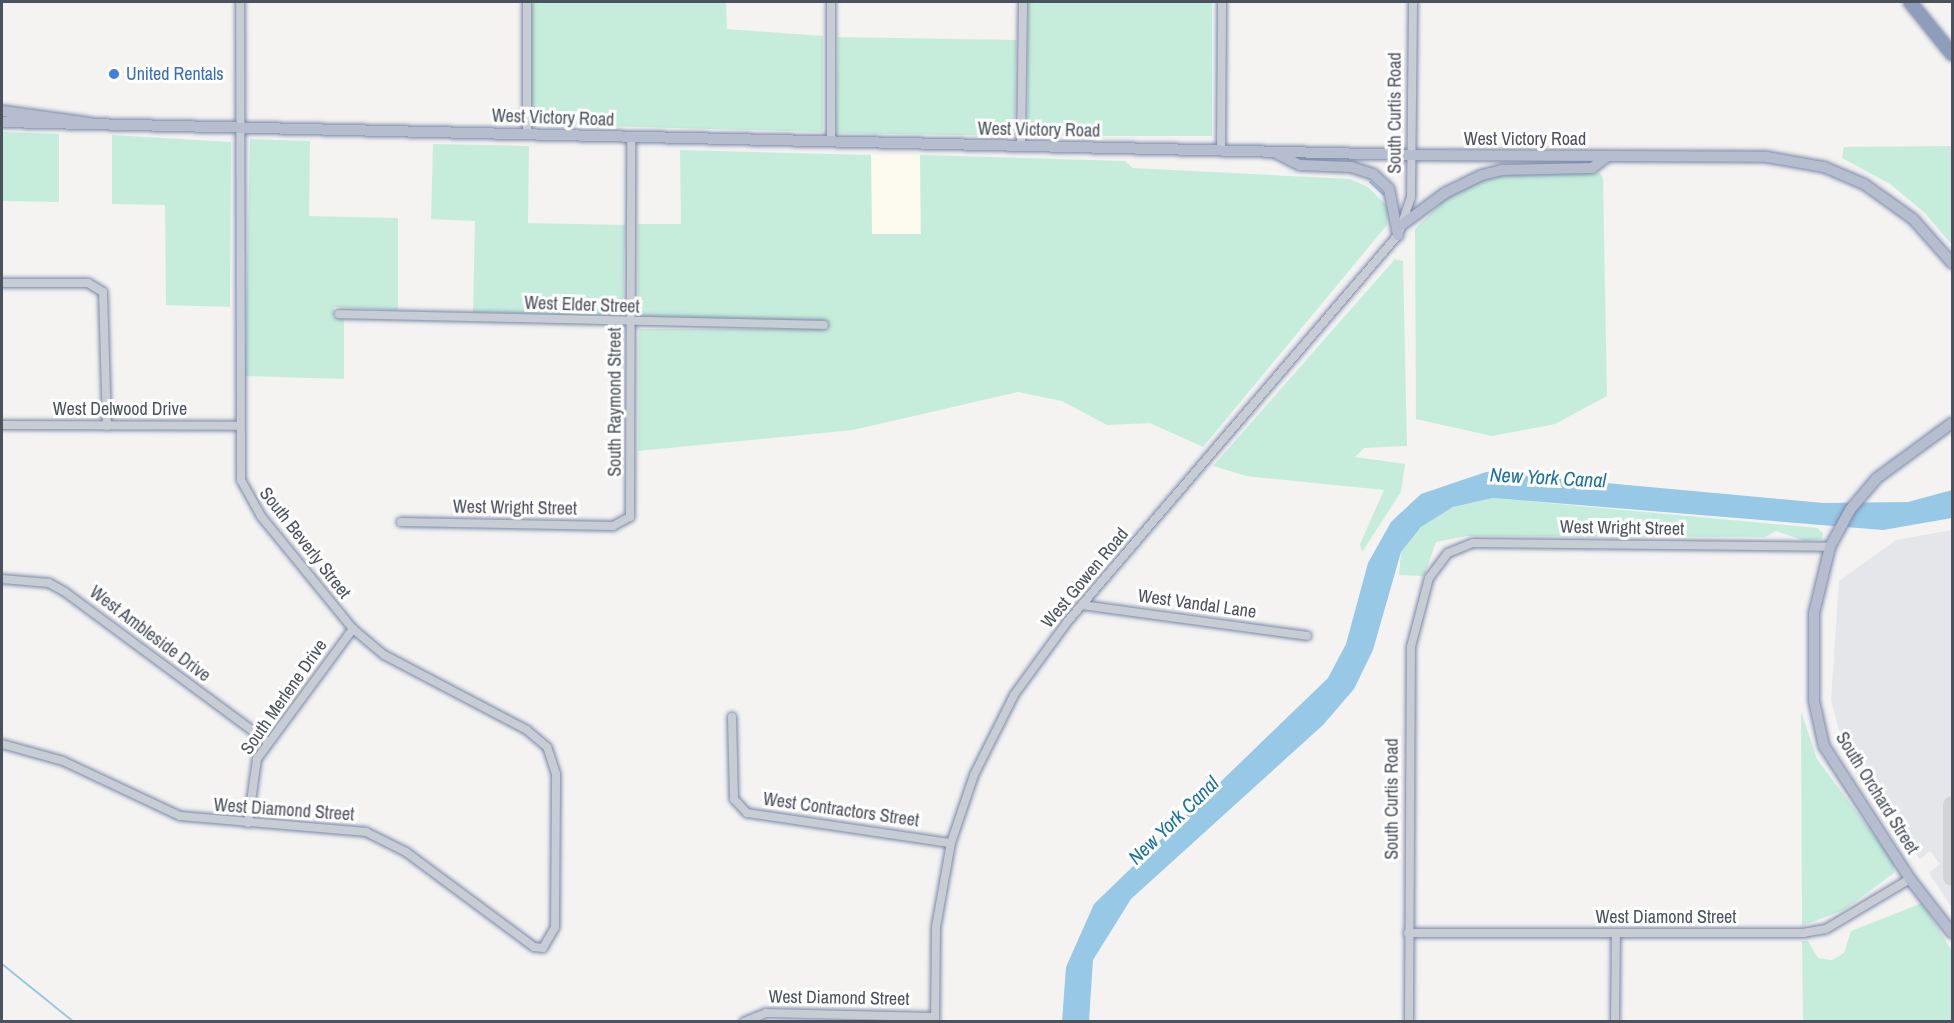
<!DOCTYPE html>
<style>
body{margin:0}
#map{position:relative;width:1954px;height:1023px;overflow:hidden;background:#f4f3f2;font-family:"Archivo Narrow",sans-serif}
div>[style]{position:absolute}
.commercial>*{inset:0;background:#fcfaef;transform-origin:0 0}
.airport>*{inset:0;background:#e5e6e9}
.green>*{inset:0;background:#c6eddb;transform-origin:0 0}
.water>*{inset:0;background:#97c9e6}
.stream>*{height:2px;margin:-1px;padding:0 1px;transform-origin:1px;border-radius:1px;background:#97c9e6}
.taxiway>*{height:18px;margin:-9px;padding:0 9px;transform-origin:9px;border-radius:9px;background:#d4d4d7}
.roads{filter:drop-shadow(0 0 2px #7a88a8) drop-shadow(0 0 2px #7a88a8)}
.minor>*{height:8px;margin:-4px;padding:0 4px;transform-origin:4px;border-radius:4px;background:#c7ccd5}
.major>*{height:10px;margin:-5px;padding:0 5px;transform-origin:5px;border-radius:5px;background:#b5bdce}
.highway>*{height:12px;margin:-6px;padding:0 6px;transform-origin:6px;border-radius:6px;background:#8f9dbc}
.dots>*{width:16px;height:16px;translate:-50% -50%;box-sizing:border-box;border:3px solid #fff;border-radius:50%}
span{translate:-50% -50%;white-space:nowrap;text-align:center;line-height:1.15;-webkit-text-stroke:6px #fff;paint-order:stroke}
.shop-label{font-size:18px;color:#366cbe}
.left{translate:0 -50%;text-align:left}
.street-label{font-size:18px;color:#4b525e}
.water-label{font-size:20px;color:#1970a4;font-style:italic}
.frame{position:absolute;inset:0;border:3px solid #4b525e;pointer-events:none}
</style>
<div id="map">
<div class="commercial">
<i style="left:871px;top:155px;width:49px;height:79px"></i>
</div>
<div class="airport">
<i style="clip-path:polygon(1952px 530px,1952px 908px,1929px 873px,1940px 864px,1930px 851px,1920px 859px,1847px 760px,1831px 700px,1839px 581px,1896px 540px)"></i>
</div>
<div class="green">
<i style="clip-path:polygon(532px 2px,726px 2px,727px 29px,823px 36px,823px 132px,532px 124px)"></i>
<i style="left:1028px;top:2px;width:184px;height:134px"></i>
<i style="left:838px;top:37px;width:178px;height:96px;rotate:1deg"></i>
<i style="clip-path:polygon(2px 132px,59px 134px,59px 202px,2px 201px,2px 226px)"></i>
<i style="clip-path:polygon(112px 135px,231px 142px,230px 307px,166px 305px,165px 205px,112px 204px)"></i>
<i style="clip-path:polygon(250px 139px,310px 141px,309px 216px,398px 218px,398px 310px,334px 307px,334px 317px,344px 317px,344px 379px,245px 376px)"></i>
<i style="clip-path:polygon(433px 144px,529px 146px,528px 223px,625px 225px,623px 316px,473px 312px,475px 221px,431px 219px)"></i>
<i style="clip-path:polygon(1952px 146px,1952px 245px,1925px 213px,1890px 184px,1842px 158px,1844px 147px)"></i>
<i style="clip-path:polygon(680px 150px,871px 155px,872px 234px,921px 234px,920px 155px,1125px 161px,1133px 168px,1350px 179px,1368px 187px,1388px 207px,1387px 225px,1203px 447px,1150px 423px,1107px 425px,1062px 401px,1018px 392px,853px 430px,638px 451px,639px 329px,827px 329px,826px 321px,638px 319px,638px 224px,681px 224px)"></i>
<i style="clip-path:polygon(1522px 173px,1600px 173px,1603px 178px,1607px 396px,1555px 424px,1492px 436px,1416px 419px,1415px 229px,1451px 193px,1487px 178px)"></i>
<i style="clip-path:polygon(1395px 259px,1403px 261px,1407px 446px,1364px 448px,1355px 457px,1405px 464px,1401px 492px,1362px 552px,1360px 544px,1384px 490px,1246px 476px,1213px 466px)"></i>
<i style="clip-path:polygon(1493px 498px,1818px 528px,1823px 534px,1822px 539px,1806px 541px,1776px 531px,1765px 537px,1466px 536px,1436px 542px,1424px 576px,1399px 575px,1401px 552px,1421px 527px,1453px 507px)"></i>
<i style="clip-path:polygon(1801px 711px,1817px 759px,1894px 862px,1894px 873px,1844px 910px,1802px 926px)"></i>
<i style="clip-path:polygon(1922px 903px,1952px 951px,1952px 1021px,1803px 1021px,1802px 941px,1808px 941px,1818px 958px,1832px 960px,1844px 953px,1851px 931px)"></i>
</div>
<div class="water">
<i style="clip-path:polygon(1486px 472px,1823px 503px,1908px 502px,1952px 490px,1952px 518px,1883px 530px,1493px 498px,1453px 507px,1421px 527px,1401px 552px,1373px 650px,1354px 689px,1323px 725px,1131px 899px,1093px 960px,1089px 1021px,1062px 1022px,1066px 967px,1094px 904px,1328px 678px,1346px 644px,1368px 563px,1391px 522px,1421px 494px)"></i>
</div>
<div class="stream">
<i style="left:1370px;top:182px;width:18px;rotate:43deg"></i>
<i style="left:2px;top:964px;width:92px;rotate:38.9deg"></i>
</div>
<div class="taxiway">
<i style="left:1952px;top:805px;width:72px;rotate:90deg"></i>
</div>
<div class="roads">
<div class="minor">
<i style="left:527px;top:2px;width:132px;rotate:90deg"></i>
<i style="left:831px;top:142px;width:140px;rotate:-90deg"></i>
<i style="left:1021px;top:146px;width:144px;rotate:-89.2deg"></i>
<i style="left:1221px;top:150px;width:148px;rotate:-89.6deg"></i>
<i style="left:2px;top:283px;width:86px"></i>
<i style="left:88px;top:283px;width:17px;rotate:31deg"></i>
<i style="left:103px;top:292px;width:134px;rotate:88.3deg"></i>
<i style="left:339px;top:314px;width:485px;rotate:1.3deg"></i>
<i style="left:2px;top:425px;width:236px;rotate:0.2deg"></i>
<i style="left:401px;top:522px;width:212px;rotate:1.1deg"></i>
<i style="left:613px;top:526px;width:19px;rotate:-28deg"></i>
<i style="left:630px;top:517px;width:379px;rotate:-89.8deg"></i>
<i style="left:2px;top:579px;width:47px;rotate:4.9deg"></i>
<i style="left:49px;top:583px;width:18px;rotate:29deg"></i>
<i style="left:65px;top:592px;width:252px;rotate:36.5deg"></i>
<i style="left:1082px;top:605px;width:227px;rotate:7.8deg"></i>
<i style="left:732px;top:717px;width:82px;rotate:88.6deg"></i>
<i style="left:734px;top:799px;width:19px;rotate:47deg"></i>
<i style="left:747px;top:813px;width:206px;rotate:8.4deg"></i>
<i style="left:2px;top:744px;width:63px;rotate:15.6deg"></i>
<i style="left:63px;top:761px;width:129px;rotate:25.2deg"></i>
<i style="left:180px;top:816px;width:187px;rotate:4.9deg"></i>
<i style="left:366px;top:832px;width:45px;rotate:26.6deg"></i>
<i style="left:406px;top:852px;width:159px;rotate:36.6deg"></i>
<i style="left:534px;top:947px;width:9px;rotate:6deg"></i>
<i style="left:543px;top:948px;width:24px;rotate:-60deg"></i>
<i style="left:555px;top:927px;width:153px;rotate:-89.6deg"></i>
<i style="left:556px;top:774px;width:28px;rotate:-108deg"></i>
<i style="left:547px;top:747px;width:26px;rotate:-140deg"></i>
<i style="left:527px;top:730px;width:161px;rotate:-152.3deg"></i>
<i style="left:384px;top:655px;width:40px;rotate:-140deg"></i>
<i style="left:353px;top:629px;width:146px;rotate:-129.2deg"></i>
<i style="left:261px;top:516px;width:41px;rotate:-119.1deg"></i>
<i style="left:241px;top:480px;width:478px;rotate:-90.1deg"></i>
<i style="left:248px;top:823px;width:65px;rotate:-82deg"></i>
<i style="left:257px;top:759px;width:162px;rotate:-53.6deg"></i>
<i style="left:1408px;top:933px;width:395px"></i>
<i style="left:1803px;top:933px;width:23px;rotate:-10deg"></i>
<i style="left:1826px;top:929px;width:98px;rotate:-30.8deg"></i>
<i style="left:744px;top:1022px;width:24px;rotate:-22deg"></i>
<i style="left:766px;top:1013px;width:168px;rotate:1.4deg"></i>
<i style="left:935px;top:1022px;width:95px;rotate:-89.4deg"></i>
<i style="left:936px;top:927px;width:85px;rotate:-79.9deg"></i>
<i style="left:951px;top:843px;width:72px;rotate:-71.3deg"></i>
<i style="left:974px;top:775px;width:89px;rotate:-63.4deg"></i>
<i style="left:1014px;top:695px;width:92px;rotate:-53.9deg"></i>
<i style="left:1068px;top:621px;width:508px;rotate:-49.47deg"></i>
<i style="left:1398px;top:235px;width:40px;rotate:-71.1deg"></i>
<i style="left:1411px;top:197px;width:195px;rotate:-89.4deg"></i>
<i style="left:1409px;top:1022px;width:375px;rotate:-89.7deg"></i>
<i style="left:1411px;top:647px;width:71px;rotate:-75.4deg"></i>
<i style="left:1429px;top:578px;width:31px;rotate:-53deg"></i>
<i style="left:1448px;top:553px;width:27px;rotate:-22deg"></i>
<i style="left:1473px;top:543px;width:357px;rotate:0.6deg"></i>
<i style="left:1615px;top:1022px;width:89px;rotate:-89.4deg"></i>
</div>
<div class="major">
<i style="left:2px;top:111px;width:89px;rotate:7.8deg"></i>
<i style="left:2px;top:122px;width:1410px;rotate:1.34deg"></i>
<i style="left:1412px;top:155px;width:355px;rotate:0.3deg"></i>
<i style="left:1767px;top:157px;width:58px;rotate:10deg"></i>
<i style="left:1824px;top:167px;width:43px;rotate:23deg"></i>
<i style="left:1864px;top:184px;width:60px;rotate:35.5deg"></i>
<i style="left:1913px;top:219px;width:59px;rotate:48.4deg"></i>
<i style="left:1274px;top:152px;width:29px;rotate:27deg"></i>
<i style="left:1300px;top:165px;width:51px;rotate:2.2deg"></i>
<i style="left:1351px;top:167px;width:23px;rotate:18deg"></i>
<i style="left:1373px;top:174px;width:22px;rotate:43deg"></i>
<i style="left:1389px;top:189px;width:47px;rotate:78.9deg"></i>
<i style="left:1403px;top:224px;width:52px;rotate:-36.4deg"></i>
<i style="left:1445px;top:193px;width:41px;rotate:-25.9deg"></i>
<i style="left:1482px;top:175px;width:21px;rotate:-14deg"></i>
<i style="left:1502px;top:170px;width:90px;rotate:-1.3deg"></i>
<i style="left:1592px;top:168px;width:20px;rotate:-37deg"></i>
<i style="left:1952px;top:423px;width:93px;rotate:143.7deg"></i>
<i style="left:1877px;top:478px;width:42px;rotate:130.2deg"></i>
<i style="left:1850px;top:510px;width:42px;rotate:118.4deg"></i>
<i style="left:1830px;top:547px;width:68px;rotate:103.6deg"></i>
<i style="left:1814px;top:613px;width:88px;rotate:90deg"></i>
<i style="left:1814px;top:701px;width:46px;rotate:77.5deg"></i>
<i style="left:1824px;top:746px;width:158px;rotate:57.1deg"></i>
<i style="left:1910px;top:879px;width:68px;rotate:52.1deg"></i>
</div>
<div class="highway">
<i style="left:1910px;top:2px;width:67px;rotate:51.1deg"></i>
</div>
</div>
<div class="dots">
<i style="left:114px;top:74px;background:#3f7fe0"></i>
</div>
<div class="shop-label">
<span class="left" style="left:126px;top:74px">United Rentals</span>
</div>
<div class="street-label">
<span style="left:1395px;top:113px;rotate:-90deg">South Curtis Road</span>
<span style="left:553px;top:118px;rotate:2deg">West Victory Road</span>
<span style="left:1039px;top:130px;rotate:1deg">West Victory Road</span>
<span style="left:1525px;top:139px">West Victory Road</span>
<span style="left:582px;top:305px;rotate:2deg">West Elder Street</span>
<span style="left:615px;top:402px;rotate:-90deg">South Raymond Street</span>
<span style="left:120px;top:409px">West Delwood Drive</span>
<span style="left:515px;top:508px;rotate:1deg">West Wright Street</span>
<span style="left:1622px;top:528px;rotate:1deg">West Wright Street</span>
<span style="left:305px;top:543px;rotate:52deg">South Beverly Street</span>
<span style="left:1085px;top:578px;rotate:-50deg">West Gowen Road</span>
<span style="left:1197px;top:604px;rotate:8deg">West Vandal Lane</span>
<span style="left:150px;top:634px;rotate:37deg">West Ambleside Drive</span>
<span style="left:284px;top:697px;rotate:-55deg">South Merlene Drive</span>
<span style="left:1877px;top:793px;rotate:58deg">South Orchard Street</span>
<span style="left:1392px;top:799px;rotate:-90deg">South Curtis Road</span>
<span style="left:284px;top:810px;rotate:4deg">West Diamond Street</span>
<span style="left:841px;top:810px;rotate:8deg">West Contractors Street</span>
<span style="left:1666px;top:917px">West Diamond Street</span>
<span style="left:839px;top:998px;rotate:1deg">West Diamond Street</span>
</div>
<div class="water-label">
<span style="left:1548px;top:477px;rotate:3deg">New York Canal</span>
<span style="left:1173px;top:820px;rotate:-44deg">New York Canal</span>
</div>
<div class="frame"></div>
</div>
